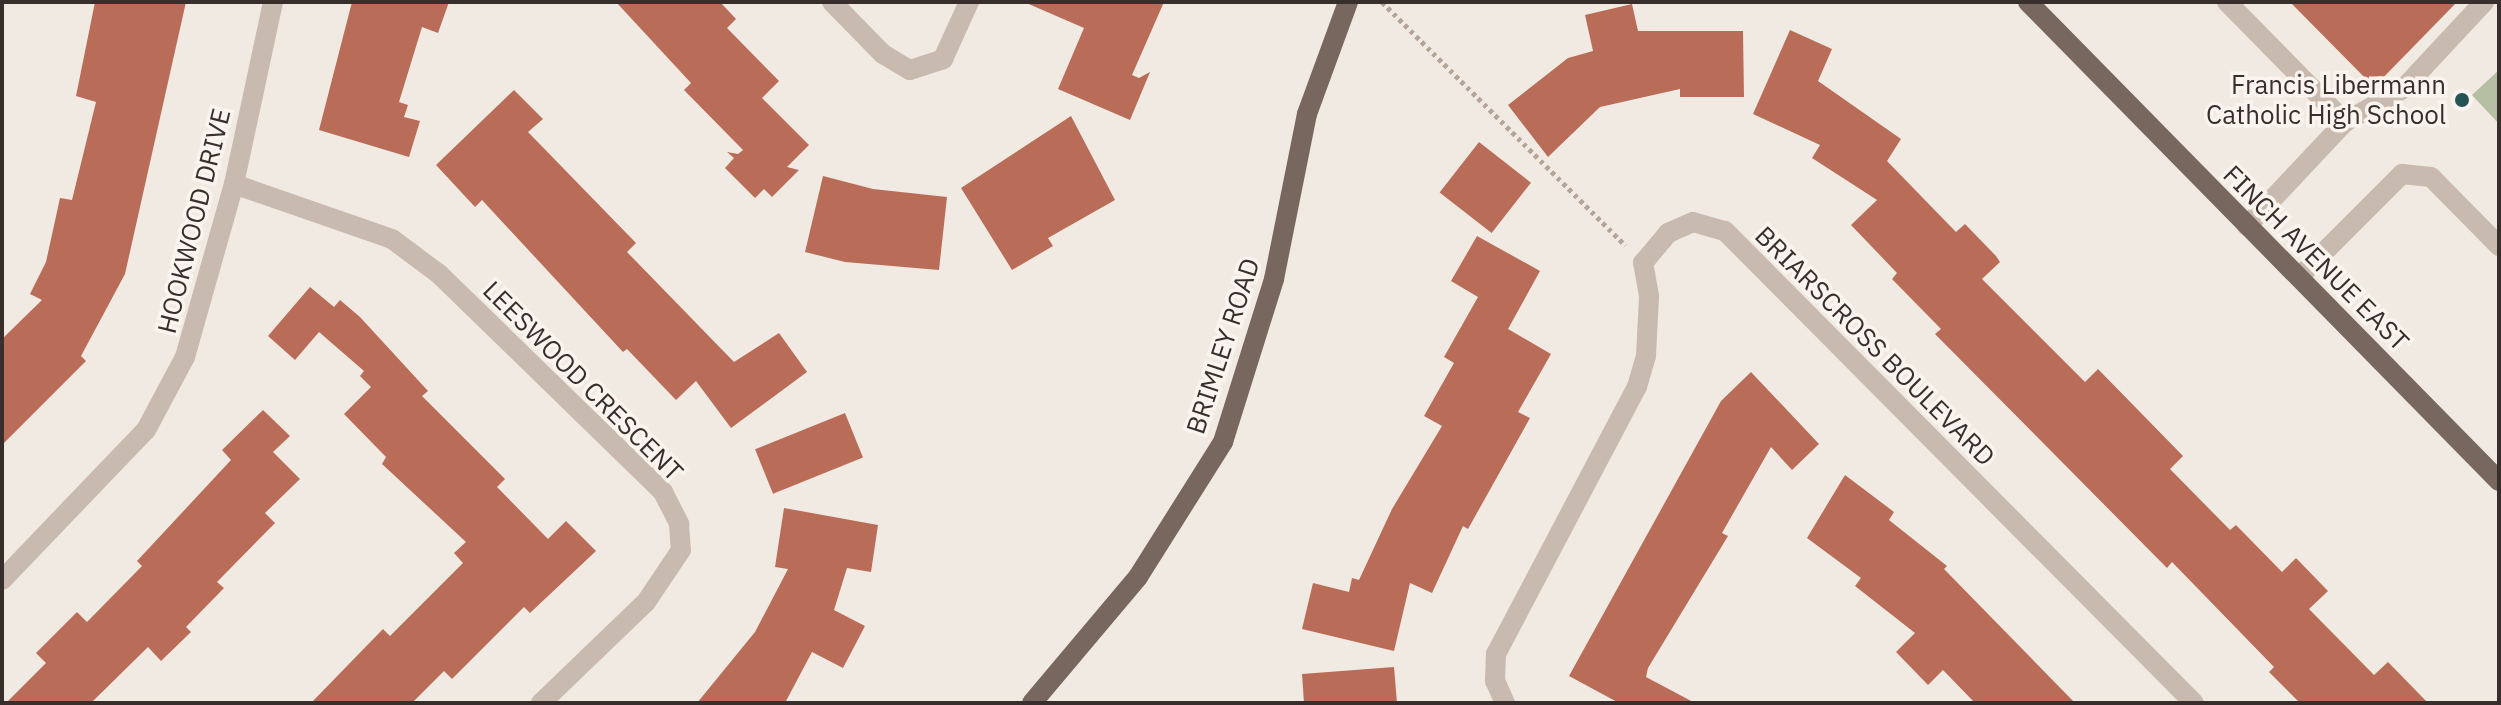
<!DOCTYPE html>
<style>
body{margin:0}
#map{position:relative;width:2501px;height:705px;overflow:hidden;background:#f1eae2;font-family:"IBM Plex Sans",sans-serif}
div>[style]{position:absolute}
.green>*{inset:0;background:#b6bfa3}
.building>*{inset:0;background:#b96d58;transform-origin:0 0}
.path>*{height:5px;margin-top:-2.5px;transform-origin:0;background:repeating-linear-gradient(90deg,#b4a499 0 4px,transparent 0 8px)}
.minor>*{height:20px;margin:-10px;padding:0 10px;transform-origin:10px;border-radius:10px;background:#c8baaf}
.major>*{height:20px;margin:-10px;padding:0 10px;transform-origin:10px;border-radius:10px;background:#78675f}
.dots>*{width:22px;height:22px;translate:-50% -50%;box-sizing:border-box;border:4px solid #f9f4ee;border-radius:50%}
span{translate:-50% -50%;white-space:nowrap;text-align:center;line-height:1.15;-webkit-text-stroke:7px #f9f4ee;paint-order:stroke}
.poi-label{font-size:26px;color:#382f2c}
.right{translate:-100% -50%;text-align:right}
.street-label{font-size:26px;color:#382f2c}
.frame{position:absolute;inset:0;border:4px solid #382f2c;pointer-events:none}
</style>
<div id="map">
<div class="green">
<i style="clip-path:polygon(2499px 70px,2499px 124px,2472px 95px)"></i>
</div>
<div class="building">
<i style="clip-path:polygon(95px 2px,186px 2px,125px 274px,81px 356px,86px 361px,2px 445px,2px 339px,42px 300px,30px 294px,46px 262px,60px 198px,72px 200px,96px 102px,76px 96px)"></i>
<i style="clip-path:polygon(352px 2px,449px 2px,438px 33px,422px 27px,399px 102px,408px 105px,404px 117px,420px 121px,409px 157px,319px 130px)"></i>
<i style="clip-path:polygon(616px 2px,720px 2px,736px 19px,727px 28px,779px 81px,762px 98px,809px 145px,787px 167px,799px 170px,772px 197px,764px 189px,755px 198px,725px 168px,734px 158px,727px 152px,738px 154px,743px 150px,684px 90px,691px 83px)"></i>
<i style="clip-path:polygon(1024px 2px,1164px 2px,1132px 75px,1139px 78px,1150px 72px,1130px 120px,1058px 89px,1084px 28px)"></i>
<i style="clip-path:polygon(2290px 2px,2457px 2px,2374px 87px)"></i>
<i style="clip-path:polygon(1632px 4px,1638px 31px,1743px 31px,1744px 97px,1680px 97px,1680px 89px,1600px 107px,1548px 157px,1508px 105px,1568px 58px,1593px 51px,1585px 15px)"></i>
<i style="clip-path:polygon(1790px 30px,1832px 49px,1818px 81px,1901px 139px,1887px 161px,1956px 232px,1965px 224px,1996px 256px,2000px 262px,1982px 279px,2085px 382px,2098px 369px,2183px 456px,2170px 469px,2230px 530px,2236px 525px,2282px 572px,2296px 558px,2328px 591px,2309px 609px,2374px 675px,2388px 662px,2428px 703px,2300px 703px,2269px 672px,2274px 667px,2172px 562px,2167px 568px,1935px 334px,1941px 329px,1892px 279px,1897px 273px,1851px 225px,1877px 200px,1812px 158px,1820px 145px,1753px 114px)"></i>
<i style="clip-path:polygon(514px 90px,543px 119px,528px 132px,636px 243px,627px 252px,734px 362px,779px 333px,807px 372px,731px 428px,696px 381px,676px 400px,627px 349px,623px 352px,482px 200px,475px 207px,436px 165px)"></i>
<i style="clip-path:polygon(1071px 116px,1115px 200px,1048px 238px,1053px 246px,1012px 270px,961px 188px)"></i>
<i style="left:1479px;top:142px;width:66px;height:64px;rotate:38deg"></i>
<i style="clip-path:polygon(823px 176px,873px 189px,947px 197px,939px 270px,845px 262px,805px 252px)"></i>
<i style="clip-path:polygon(1477px 236px,1540px 271px,1508px 329px,1551px 354px,1518px 412px,1530px 418px,1468px 529px,1463px 526px,1432px 593px,1410px 583px,1394px 651px,1302px 629px,1313px 583px,1349px 592px,1352px 578px,1359px 580px,1392px 509px,1442px 426px,1424px 416px,1454px 363px,1444px 357px,1478px 297px,1451px 281px)"></i>
<i style="clip-path:polygon(310px 287px,334px 307px,340px 300px,360px 317px,428px 391px,422px 396px,505px 479px,497px 487px,548px 539px,566px 521px,596px 551px,530px 613px,524px 607px,452px 679px,444px 671px,412px 703px,311px 703px,383px 629px,390px 636px,463px 563px,454px 553px,466px 542px,382px 464px,386px 457px,344px 414px,371px 387px,360px 376px,364px 371px,319px 332px,295px 360px,268px 336px)"></i>
<i style="clip-path:polygon(1751px 372px,1819px 444px,1792px 470px,1771px 447px,1722px 533px,1728px 536px,1648px 668px,1646px 677px,1695px 703px,1619px 703px,1569px 676px,1721px 401px)"></i>
<i style="clip-path:polygon(263px 410px,290px 436px,273px 452px,300px 479px,265px 513px,275px 523px,217px 582px,224px 588px,186px 627px,191px 632px,161px 661px,148px 647px,91px 703px,6px 703px,46px 663px,36px 653px,77px 612px,87px 622px,142px 566px,137px 561px,231px 460px,222px 450px)"></i>
<i style="left:845px;top:413px;width:48px;height:97px;rotate:68deg"></i>
<i style="clip-path:polygon(1845px 475px,1894px 512px,1889px 520px,1947px 566px,1944px 569px,2075px 703px,1975px 703px,1943px 670px,1928px 685px,1896px 652px,1915px 633px,1855px 586px,1861px 578px,1807px 538px)"></i>
<i style="clip-path:polygon(784px 508px,878px 525px,871px 572px,847px 568px,834px 610px,865px 626px,843px 668px,812px 652px,785px 703px,697px 703px,755px 632px,788px 569px,775px 567px)"></i>
<i style="clip-path:polygon(1394px 667px,1397px 703px,1304px 703px,1302px 674px)"></i>
</div>
<div class="path">
<i style="left:1382px;top:2px;width:344px;rotate:45deg"></i>
</div>
<div class="minor">
<i style="left:832px;top:2px;width:73px;rotate:45.6deg"></i>
<i style="left:883px;top:54px;width:31px;rotate:31deg"></i>
<i style="left:910px;top:70px;width:35px;rotate:-18deg"></i>
<i style="left:943px;top:59px;width:63px;rotate:-65.5deg"></i>
<i style="left:2227px;top:2px;width:168px;rotate:45.5deg"></i>
<i style="left:2345px;top:122px;width:143px;rotate:133.3deg"></i>
<i style="left:2345px;top:122px;width:67px;rotate:-29.6deg"></i>
<i style="left:2403px;top:89px;width:119px;rotate:-47deg"></i>
<i style="left:234px;top:184px;width:167px;rotate:19.2deg"></i>
<i style="left:392px;top:239px;width:59px;rotate:36.7deg"></i>
<i style="left:439px;top:274px;width:313px;rotate:44.2deg"></i>
<i style="left:663px;top:492px;width:36px;rotate:63deg"></i>
<i style="left:679px;top:524px;width:26px;rotate:86deg"></i>
<i style="left:681px;top:550px;width:63px;rotate:123.9deg"></i>
<i style="left:646px;top:602px;width:146px;rotate:136.1deg"></i>
<i style="left:2299px;top:277px;width:146px;rotate:-45deg"></i>
<i style="left:2402px;top:174px;width:29px;rotate:6deg"></i>
<i style="left:2431px;top:177px;width:97px;rotate:45.4deg"></i>
<i style="left:2px;top:580px;width:208px;rotate:-46.2deg"></i>
<i style="left:146px;top:430px;width:83px;rotate:-61.9deg"></i>
<i style="left:185px;top:357px;width:180px;rotate:-74.2deg"></i>
<i style="left:234px;top:184px;width:186px;rotate:-77.9deg"></i>
<i style="left:1505px;top:703px;width:24px;rotate:-114deg"></i>
<i style="left:1495px;top:681px;width:27px;rotate:-88deg"></i>
<i style="left:1496px;top:654px;width:302px;rotate:-62.2deg"></i>
<i style="left:1637px;top:387px;width:32px;rotate:-74deg"></i>
<i style="left:1646px;top:356px;width:60px;rotate:-87.1deg"></i>
<i style="left:1649px;top:296px;width:34px;rotate:-100deg"></i>
<i style="left:1643px;top:263px;width:39px;rotate:-50deg"></i>
<i style="left:1668px;top:233px;width:27px;rotate:-24deg"></i>
<i style="left:1693px;top:222px;width:33px;rotate:16deg"></i>
<i style="left:1725px;top:231px;width:665px;rotate:45.18deg"></i>
</div>
<div class="major">
<i style="left:2028px;top:2px;width:672px;rotate:45.48deg"></i>
<i style="left:1032px;top:703px;width:165px;rotate:-49.9deg"></i>
<i style="left:1138px;top:577px;width:160px;rotate:-57.8deg"></i>
<i style="left:1223px;top:442px;width:171px;rotate:-72.6deg"></i>
<i style="left:1274px;top:279px;width:168px;rotate:-78.7deg"></i>
<i style="left:1307px;top:114px;width:119px;rotate:-69.9deg"></i>
</div>
<div class="dots">
<i style="left:2462px;top:100px;background:#265455"></i>
</div>
<div class="poi-label">
<span class="right" style="left:2446px;top:100px">Francis Libermann<br>Catholic High School</span>
</div>
<div class="street-label">
<span style="left:194px;top:221px;rotate:-76deg">HOOKWOOD DRIVE</span>
<span style="left:2316px;top:258px;rotate:45deg">FINCH AVENUE EAST</span>
<span style="left:1223px;top:346px;rotate:-72deg">BRIMLEY ROAD</span>
<span style="left:1875px;top:346px;rotate:45deg">BRIARSCROSS BOULEVARD</span>
<span style="left:583px;top:381px;rotate:45deg">LEESWOOD CRESCENT</span>
</div>
<div class="frame"></div>
</div>
